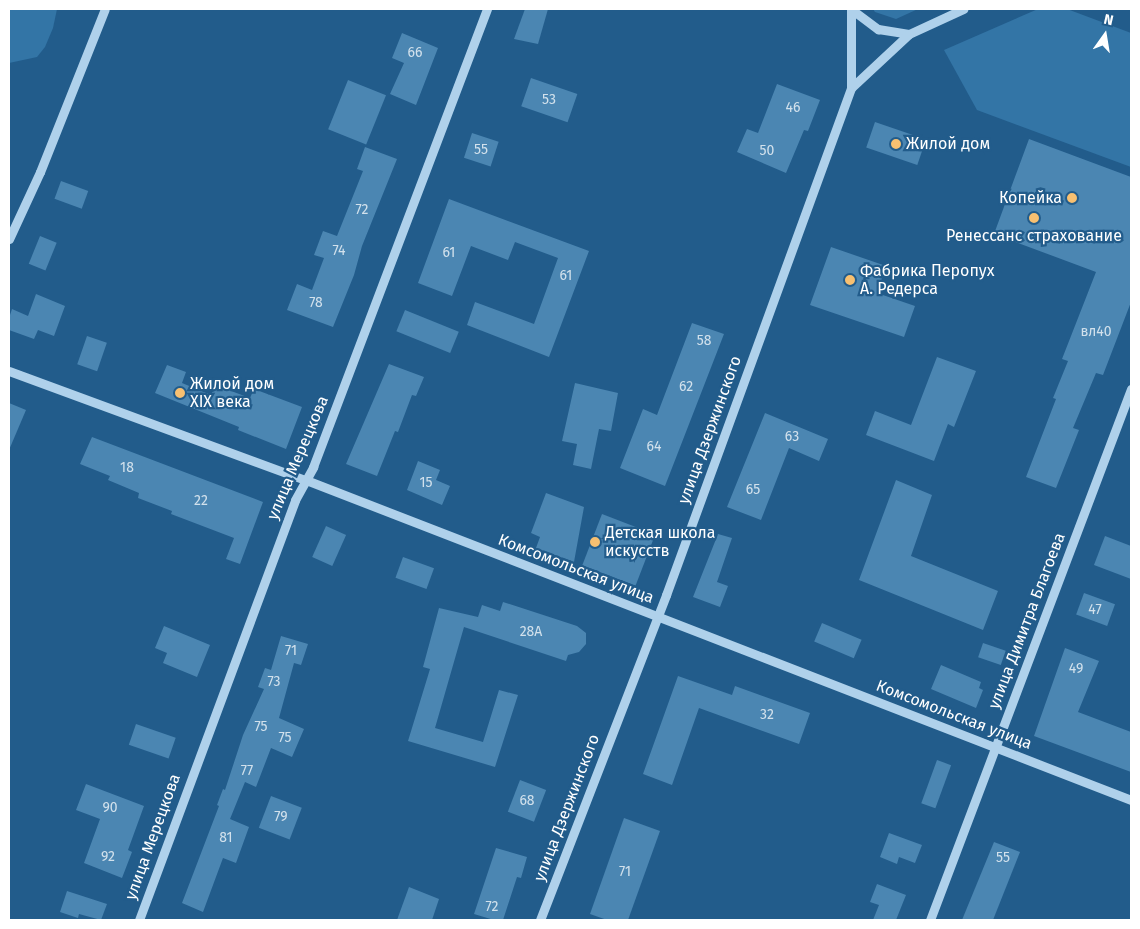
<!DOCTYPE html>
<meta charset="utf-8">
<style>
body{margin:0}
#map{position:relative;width:1140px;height:929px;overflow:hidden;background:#225c8b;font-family:"Fira Sans",sans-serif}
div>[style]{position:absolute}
.green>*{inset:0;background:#3375a6}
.building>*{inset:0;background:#4b86b2;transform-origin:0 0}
.minor>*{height:9px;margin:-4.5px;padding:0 4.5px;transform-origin:4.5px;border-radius:4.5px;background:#afd1eb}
.dots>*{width:14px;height:14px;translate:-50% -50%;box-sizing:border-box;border:2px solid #225c8b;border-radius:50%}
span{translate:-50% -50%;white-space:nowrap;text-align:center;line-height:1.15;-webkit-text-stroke:4.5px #225c8b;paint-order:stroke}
.number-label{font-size:14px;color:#d2e1ec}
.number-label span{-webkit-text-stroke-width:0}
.poi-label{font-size:16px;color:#fff}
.left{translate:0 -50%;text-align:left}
.right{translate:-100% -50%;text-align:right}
.street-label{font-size:16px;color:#fff}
.frame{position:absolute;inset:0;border:10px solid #fff;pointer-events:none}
.north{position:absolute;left:1080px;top:10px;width:50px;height:50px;-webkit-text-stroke:4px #225c8b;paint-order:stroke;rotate:13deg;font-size:14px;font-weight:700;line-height:20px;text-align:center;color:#fff}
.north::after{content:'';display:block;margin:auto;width:18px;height:22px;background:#fff;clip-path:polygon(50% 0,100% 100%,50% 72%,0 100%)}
</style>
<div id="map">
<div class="green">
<i style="clip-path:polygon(9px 9px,57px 9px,53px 28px,45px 47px,37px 57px,9px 63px)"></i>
<i style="clip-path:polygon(873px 9px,918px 9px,896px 19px,875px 12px)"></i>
<i style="clip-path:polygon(1038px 9px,1067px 9px,1131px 33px,1131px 167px,977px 110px,944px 50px)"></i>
</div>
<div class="building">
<i style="clip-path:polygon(525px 9px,548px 9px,538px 44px,514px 39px)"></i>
<i style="clip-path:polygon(402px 33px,438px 48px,416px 105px,390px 94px,404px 63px,392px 58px)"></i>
<i style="left:531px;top:78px;width:49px;height:30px;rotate:19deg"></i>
<i style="left:348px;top:80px;width:41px;height:53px;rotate:22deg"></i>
<i style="clip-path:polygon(777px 84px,820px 100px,808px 131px,804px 130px,786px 173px,737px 152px,747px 129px,758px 133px)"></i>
<i style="left:875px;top:122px;width:54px;height:27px;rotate:19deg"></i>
<i style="left:472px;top:133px;width:28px;height:26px;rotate:18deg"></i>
<i style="clip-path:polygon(1029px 139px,1131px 177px,1131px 302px,1103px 375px,1096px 373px,1073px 428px,1079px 430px,1056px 488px,1026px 477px,1056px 399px,1053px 398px,1068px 361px,1062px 359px,1096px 272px,994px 234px)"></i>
<i style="clip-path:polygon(365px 147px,397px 159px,362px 246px,354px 275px,333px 327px,287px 310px,297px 284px,312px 290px,324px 258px,314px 255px,323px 231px,337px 236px,363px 171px,357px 169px)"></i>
<i style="left:61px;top:181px;width:29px;height:19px;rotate:20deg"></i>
<i style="clip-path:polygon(449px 199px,589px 251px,549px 357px,467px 325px,475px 302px,534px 324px,558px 258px,515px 242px,508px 260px,471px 246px,452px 296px,418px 283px)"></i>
<i style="left:40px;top:236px;width:18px;height:30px;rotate:22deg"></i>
<i style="clip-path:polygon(831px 247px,886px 266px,877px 293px,915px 306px,904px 337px,810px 305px)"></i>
<i style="clip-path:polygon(36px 294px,65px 306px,54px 336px,38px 330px,34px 339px,9px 330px,9px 318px,12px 309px,28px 316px)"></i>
<i style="left:405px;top:310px;width:58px;height:23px;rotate:22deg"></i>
<i style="clip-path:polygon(692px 323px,724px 334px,665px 486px,620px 468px,643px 409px,657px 415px)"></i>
<i style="left:87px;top:336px;width:21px;height:30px;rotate:19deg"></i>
<i style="clip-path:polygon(937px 357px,976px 371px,954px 427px,948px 424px,934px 461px,866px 435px,875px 411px,911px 425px)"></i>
<i style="clip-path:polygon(389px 364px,424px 377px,416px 396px,412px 395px,398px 432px,395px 431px,377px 476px,346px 464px)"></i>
<i style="clip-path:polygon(167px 365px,186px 372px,182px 383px,211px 395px,215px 385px,250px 398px,254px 389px,302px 407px,286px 449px,238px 430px,239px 427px,155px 393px)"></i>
<i style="clip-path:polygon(575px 383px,618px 393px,611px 431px,599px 429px,591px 469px,573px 465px,577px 444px,562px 441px)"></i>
<i style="clip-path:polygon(9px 403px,26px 410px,9px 450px)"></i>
<i style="clip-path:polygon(765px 413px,828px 439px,819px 461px,789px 448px,761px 520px,727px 507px)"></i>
<i style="clip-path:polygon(92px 437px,263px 502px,240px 564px,226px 559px,234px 538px,171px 514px,172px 511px,138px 498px,139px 493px,108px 480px,110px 476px,80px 464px)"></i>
<i style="clip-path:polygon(418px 461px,440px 470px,436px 480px,450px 486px,442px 505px,407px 490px)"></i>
<i style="clip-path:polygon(896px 480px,932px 495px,911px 556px,998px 591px,983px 630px,859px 580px)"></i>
<i style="clip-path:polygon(546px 493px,584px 507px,574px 562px,536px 548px,540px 537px,531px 533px)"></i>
<i style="left:602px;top:514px;width:57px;height:55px;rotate:21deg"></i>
<i style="left:326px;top:526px;width:22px;height:34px;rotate:24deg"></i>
<i style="clip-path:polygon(718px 534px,732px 538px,717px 582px,728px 586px,720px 607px,693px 597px)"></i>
<i style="clip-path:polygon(1105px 536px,1131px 546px,1131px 579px,1094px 565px)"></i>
<i style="left:403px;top:557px;width:33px;height:22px;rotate:20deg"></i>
<i style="left:1084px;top:593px;width:33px;height:23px;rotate:20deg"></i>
<i style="clip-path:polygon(503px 602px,577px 626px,586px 633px,586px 644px,579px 652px,568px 655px,566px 661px,464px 627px,435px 728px,483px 742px,499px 690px,518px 695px,495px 767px,408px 741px,430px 669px,423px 667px,439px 608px,478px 617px,482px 605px,500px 611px)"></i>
<i style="left:822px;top:623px;width:43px;height:20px;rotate:23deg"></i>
<i style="clip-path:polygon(164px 626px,210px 645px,197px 677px,163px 663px,167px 653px,155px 648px)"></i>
<i style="clip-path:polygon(281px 636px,308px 644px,301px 665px,294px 663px,279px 718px,304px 729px,292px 757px,271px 748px,256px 787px,245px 782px,230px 819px,249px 827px,236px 863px,223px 858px,203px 912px,182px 903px,219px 806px,217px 805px,223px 789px,225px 790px,243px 735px,264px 689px,258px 687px,265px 668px,271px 670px)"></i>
<i style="left:983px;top:643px;width:24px;height:15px;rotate:19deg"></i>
<i style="clip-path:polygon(1065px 648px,1099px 661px,1078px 712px,1131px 732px,1131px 772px,1034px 736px)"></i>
<i style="clip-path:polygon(941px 665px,981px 682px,979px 688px,983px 690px,976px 708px,931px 689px)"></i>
<i style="clip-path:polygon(678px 676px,732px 695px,735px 686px,810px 713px,799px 744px,699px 708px,672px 785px,643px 774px)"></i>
<i style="left:136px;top:724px;width:42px;height:22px;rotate:19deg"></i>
<i style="left:937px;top:760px;width:15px;height:46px;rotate:20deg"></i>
<i style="left:520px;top:780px;width:28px;height:34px;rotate:21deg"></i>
<i style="clip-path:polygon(86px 784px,144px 806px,128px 850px,132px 852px,122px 878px,84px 863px,100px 819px,76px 810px)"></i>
<i style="left:271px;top:796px;width:33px;height:34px;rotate:21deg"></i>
<i style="clip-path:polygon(624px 818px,660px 831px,628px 920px,607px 920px,590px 914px)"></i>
<i style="clip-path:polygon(889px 833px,922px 845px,915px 863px,899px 857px,897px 864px,880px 857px)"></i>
<i style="clip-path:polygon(994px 842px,1020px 852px,993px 920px,962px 920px)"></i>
<i style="clip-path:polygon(496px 848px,527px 857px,521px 878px,517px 877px,503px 920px,494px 920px,474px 914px)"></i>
<i style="clip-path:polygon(877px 884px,906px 895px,896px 920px,873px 920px,879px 905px,870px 902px)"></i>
<i style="clip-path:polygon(409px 887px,439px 899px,432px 920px,397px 920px)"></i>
<i style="clip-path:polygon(67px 891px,107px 904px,101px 920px,79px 914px,78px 918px,60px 912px)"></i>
</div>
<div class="minor">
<i style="left:851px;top:9px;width:34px;rotate:37deg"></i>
<i style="left:878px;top:29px;width:31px;rotate:9deg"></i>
<i style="left:909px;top:34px;width:60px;rotate:-24.8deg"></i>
<i style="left:851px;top:88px;width:79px;rotate:-43deg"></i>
<i style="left:9px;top:239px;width:74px;rotate:-65.2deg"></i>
<i style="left:40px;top:172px;width:175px;rotate:-68.3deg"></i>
<i style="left:9px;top:371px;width:316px;rotate:20.2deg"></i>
<i style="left:306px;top:480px;width:885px;rotate:21.2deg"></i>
<i style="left:139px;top:920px;width:448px;rotate:-69.6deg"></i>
<i style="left:295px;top:500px;width:38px;rotate:-61deg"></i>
<i style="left:313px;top:467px;width:490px;rotate:-69.2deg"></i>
<i style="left:540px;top:920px;width:349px;rotate:-68.8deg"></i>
<i style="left:666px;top:595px;width:540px;rotate:-69.95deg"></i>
<i style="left:851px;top:88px;width:79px;rotate:-90deg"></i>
<i style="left:930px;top:920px;width:568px;rotate:-69.27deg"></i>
</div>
<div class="dots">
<i style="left:896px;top:144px;background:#f7c071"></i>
<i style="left:1072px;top:198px;background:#f7c071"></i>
<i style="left:1034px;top:218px;background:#f7c071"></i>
<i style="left:850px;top:280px;background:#f7c071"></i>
<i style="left:180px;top:393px;background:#f7c071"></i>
<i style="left:595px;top:542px;background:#f7c071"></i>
</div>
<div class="number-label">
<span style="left:415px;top:53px">66</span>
<span style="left:549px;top:100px">53</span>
<span style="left:793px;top:108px">46</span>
<span style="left:481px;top:150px">55</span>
<span style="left:767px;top:151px">50</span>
<span style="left:362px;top:210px">72</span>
<span style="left:339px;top:251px">74</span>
<span style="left:449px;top:253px">61</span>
<span style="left:566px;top:276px">61</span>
<span style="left:316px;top:303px">78</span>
<span style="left:1096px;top:332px">вл40</span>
<span style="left:704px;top:341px">58</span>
<span style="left:686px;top:387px">62</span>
<span style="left:792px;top:437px">63</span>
<span style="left:654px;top:447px">64</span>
<span style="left:127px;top:468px">18</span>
<span style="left:426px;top:483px">15</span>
<span style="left:753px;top:490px">65</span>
<span style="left:201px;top:501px">22</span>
<span style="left:1095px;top:610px">47</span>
<span style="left:531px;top:632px">28А</span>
<span style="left:291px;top:651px">71</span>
<span style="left:1076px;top:669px">49</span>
<span style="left:274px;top:682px">73</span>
<span style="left:767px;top:715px">32</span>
<span style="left:261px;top:727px">75</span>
<span style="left:285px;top:738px">75</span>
<span style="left:247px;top:771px">77</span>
<span style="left:527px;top:801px">68</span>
<span style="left:110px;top:808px">90</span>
<span style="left:281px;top:817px">79</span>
<span style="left:226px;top:838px">81</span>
<span style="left:108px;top:857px">92</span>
<span style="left:1003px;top:858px">55</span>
<span style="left:625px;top:872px">71</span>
<span style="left:492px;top:907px">72</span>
</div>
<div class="poi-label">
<span class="left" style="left:906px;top:144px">Жилой дом</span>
<span class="right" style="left:1062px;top:198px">Копейка</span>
<span style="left:1034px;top:236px">Ренессанс страхование</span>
<span class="left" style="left:860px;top:280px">Фабрика Перопух<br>А. Редерса</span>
<span class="left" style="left:190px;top:393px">Жилой дом<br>XIX века</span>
<span class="left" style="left:605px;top:542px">Детская школа<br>искусств</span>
</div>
<div class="street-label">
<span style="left:710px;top:430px;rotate:-70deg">улица Дзержинского</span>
<span style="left:298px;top:458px;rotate:-67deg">улица Мерецкова</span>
<span style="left:576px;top:569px;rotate:21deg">Комсомольская улица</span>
<span style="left:1027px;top:621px;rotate:-69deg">улица Димитра Благоева</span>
<span style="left:954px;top:715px;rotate:21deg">Комсомольская улица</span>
<span style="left:567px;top:808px;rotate:-69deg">улица Дзержинского</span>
<span style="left:153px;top:837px;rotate:-70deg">улица Мерецкова</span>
</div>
<div class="frame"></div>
<div class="north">N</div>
</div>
